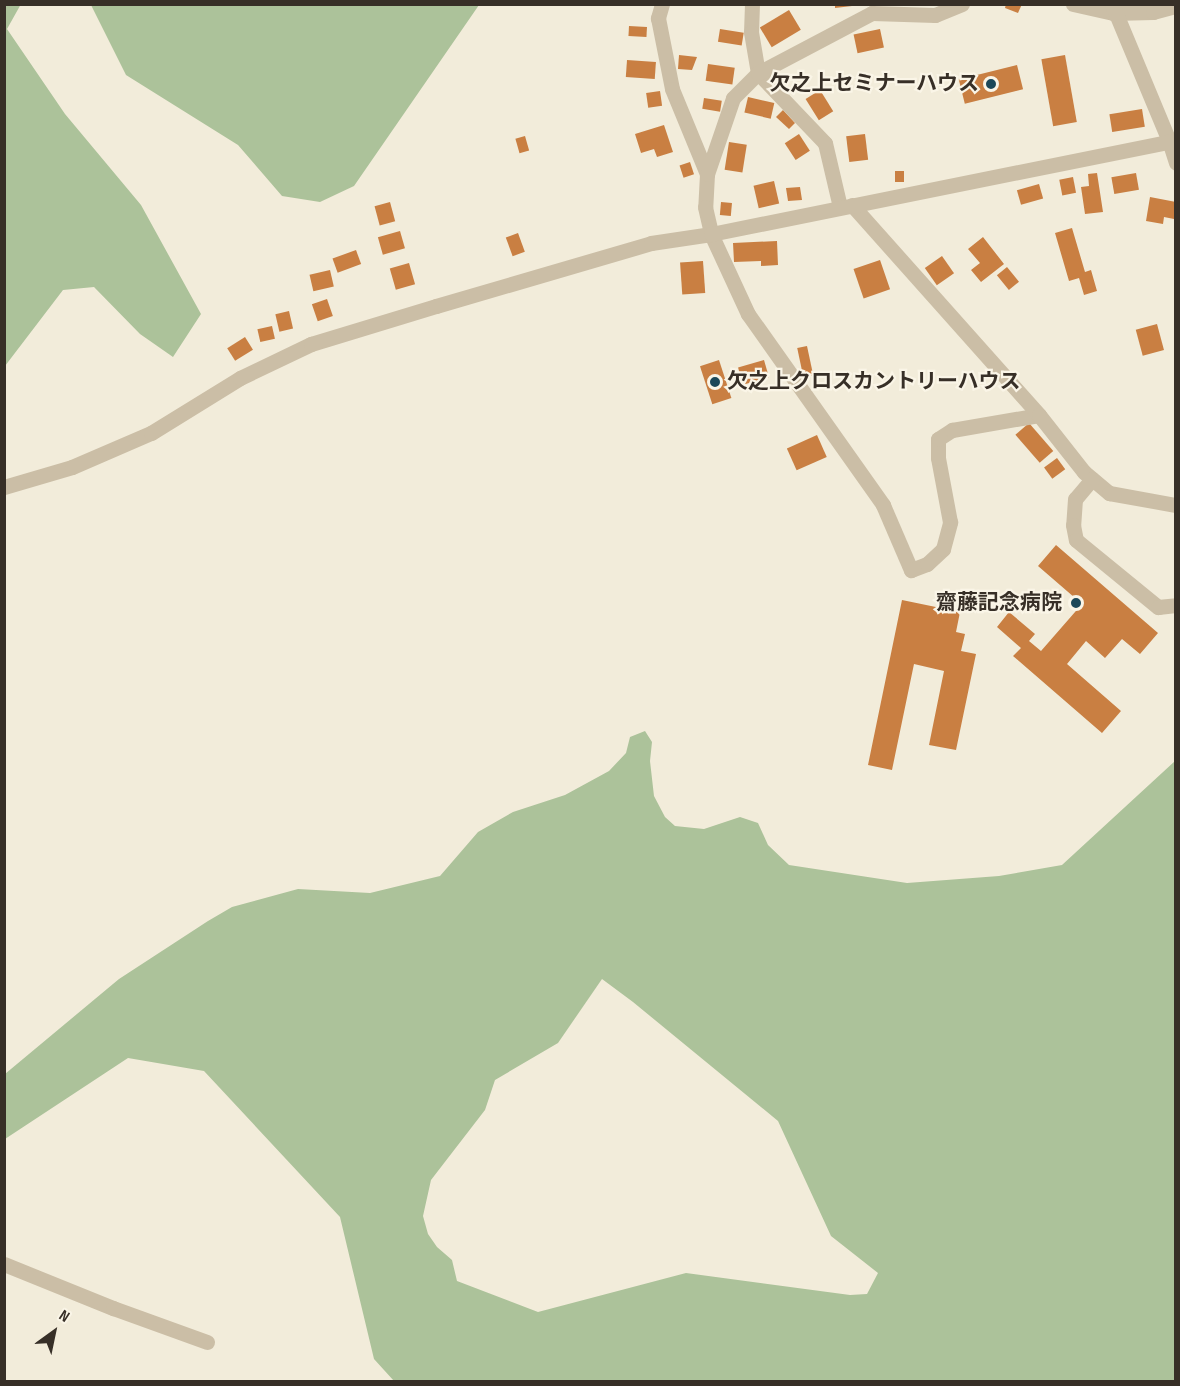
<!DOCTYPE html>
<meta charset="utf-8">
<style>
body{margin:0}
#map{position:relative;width:1180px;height:1386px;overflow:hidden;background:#f2ecda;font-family:"Sofia Sans Condensed","Noto Sans JP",sans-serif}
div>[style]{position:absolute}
.green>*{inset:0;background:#acc29a}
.building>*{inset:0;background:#c97f42;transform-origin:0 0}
.minor>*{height:15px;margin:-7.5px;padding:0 7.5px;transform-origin:7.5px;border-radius:7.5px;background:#cbbea6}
.dots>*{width:16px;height:16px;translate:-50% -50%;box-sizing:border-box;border:3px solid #faf5e7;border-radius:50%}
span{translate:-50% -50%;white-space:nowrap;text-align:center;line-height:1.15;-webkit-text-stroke:4.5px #faf5e7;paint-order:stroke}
.poi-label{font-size:21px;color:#372f27;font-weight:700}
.right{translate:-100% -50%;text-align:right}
.left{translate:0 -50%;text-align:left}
.frame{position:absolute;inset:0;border:6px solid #372f27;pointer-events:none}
.north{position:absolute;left:24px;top:1302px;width:60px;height:60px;-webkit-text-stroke:4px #faf5e7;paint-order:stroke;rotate:33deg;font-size:16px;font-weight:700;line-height:24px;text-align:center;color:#372f27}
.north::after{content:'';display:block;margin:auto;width:21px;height:27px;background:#372f27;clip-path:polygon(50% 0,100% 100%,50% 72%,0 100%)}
</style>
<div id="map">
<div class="green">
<i style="clip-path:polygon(21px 4px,7px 29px,65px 114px,141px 205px,201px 314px,173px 357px,140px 334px,94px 287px,63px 290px,5px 366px,4px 5px)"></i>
<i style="clip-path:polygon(91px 5px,479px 5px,354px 186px,320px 202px,282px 196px,238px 145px,126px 75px)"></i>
<i style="clip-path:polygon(evenodd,645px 731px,652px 742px,650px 761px,654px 796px,665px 817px,675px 826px,704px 829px,740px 817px,758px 823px,768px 845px,789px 865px,907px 883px,999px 876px,1062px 865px,1175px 761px,1175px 1381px,394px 1381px,374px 1359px,340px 1217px,204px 1071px,128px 1058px,5px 1139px,5px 1074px,119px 979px,208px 921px,232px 907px,298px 889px,370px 893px,440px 876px,478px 832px,513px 812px,565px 795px,609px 771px,626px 753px,630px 737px,645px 731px,602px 979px,633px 1002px,778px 1121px,831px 1236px,878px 1273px,867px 1294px,850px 1295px,686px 1273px,538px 1312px,457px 1281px,452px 1260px,437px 1247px,428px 1234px,423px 1216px,431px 1180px,485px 1110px,495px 1080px,558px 1043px,602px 979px)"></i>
</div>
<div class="building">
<i style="clip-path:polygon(835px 4px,852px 4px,852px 6px,835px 8px)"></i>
<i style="clip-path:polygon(1006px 4px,1022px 4px,1018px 13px,1005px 8px)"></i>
<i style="left:789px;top:10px;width:23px;height:34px;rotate:59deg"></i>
<i style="left:629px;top:26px;width:18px;height:10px;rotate:3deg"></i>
<i style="left:720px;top:29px;width:24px;height:13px;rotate:9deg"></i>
<i style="left:880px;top:29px;width:19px;height:27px;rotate:78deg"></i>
<i style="clip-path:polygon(679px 55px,697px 57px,692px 70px,678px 69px)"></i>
<i style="left:1065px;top:55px;width:68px;height:24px;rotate:80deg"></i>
<i style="left:627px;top:60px;width:29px;height:17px;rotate:4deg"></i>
<i style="left:708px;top:64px;width:27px;height:17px;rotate:8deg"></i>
<i style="left:1017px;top:65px;width:25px;height:60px;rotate:76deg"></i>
<i style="left:820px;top:90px;width:25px;height:17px;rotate:58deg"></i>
<i style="left:660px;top:91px;width:15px;height:14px;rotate:82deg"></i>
<i style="left:748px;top:97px;width:27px;height:16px;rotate:13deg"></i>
<i style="left:704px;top:98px;width:18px;height:11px;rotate:9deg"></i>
<i style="left:1142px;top:109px;width:18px;height:33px;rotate:81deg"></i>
<i style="clip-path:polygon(783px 110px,795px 123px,789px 129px,776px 117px)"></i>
<i style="clip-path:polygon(664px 125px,673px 152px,657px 157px,654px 149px,641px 153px,635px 134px)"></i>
<i style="left:799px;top:134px;width:20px;height:17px;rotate:57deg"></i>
<i style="left:865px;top:134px;width:26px;height:19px;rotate:83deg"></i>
<i style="left:525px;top:136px;width:15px;height:10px;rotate:74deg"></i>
<i style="left:729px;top:142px;width:18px;height:28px;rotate:9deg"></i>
<i style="left:690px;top:162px;width:13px;height:11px;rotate:72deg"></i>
<i style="left:895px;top:171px;width:9px;height:11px"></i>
<i style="clip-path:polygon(1097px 173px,1103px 212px,1085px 214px,1081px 187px,1089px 186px,1088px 174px)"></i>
<i style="left:1136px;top:173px;width:17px;height:25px;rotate:80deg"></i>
<i style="left:1073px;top:177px;width:16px;height:14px;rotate:79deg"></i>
<i style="left:774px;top:181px;width:23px;height:21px;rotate:77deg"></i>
<i style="left:1039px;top:184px;width:15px;height:23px;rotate:74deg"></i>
<i style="clip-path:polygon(800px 187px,802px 200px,788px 201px,786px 188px)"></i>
<i style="clip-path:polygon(1150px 197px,1176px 202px,1174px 219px,1164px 217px,1163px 224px,1146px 221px)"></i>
<i style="left:390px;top:202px;width:20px;height:16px;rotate:75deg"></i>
<i style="left:721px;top:202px;width:11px;height:13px;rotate:5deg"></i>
<i style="clip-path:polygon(1072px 228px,1085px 272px,1091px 270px,1097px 291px,1084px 295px,1079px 278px,1069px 281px,1055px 233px)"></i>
<i style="left:400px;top:231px;width:18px;height:23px;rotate:74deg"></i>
<i style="left:518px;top:233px;width:20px;height:13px;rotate:70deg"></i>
<i style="clip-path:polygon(983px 237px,1004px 264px,981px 282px,971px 270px,980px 263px,968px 249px)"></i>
<i style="clip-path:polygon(777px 241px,778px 265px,761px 266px,761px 261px,734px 262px,733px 243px)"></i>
<i style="left:356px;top:250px;width:15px;height:25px;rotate:70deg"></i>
<i style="left:942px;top:256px;width:21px;height:21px;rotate:55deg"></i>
<i style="left:880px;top:260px;width:31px;height:28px;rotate:71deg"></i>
<i style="left:703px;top:261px;width:32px;height:23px;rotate:86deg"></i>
<i style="left:409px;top:263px;width:22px;height:20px;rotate:74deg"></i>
<i style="left:1007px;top:267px;width:19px;height:13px;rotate:51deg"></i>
<i style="left:330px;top:270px;width:17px;height:21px;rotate:77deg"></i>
<i style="left:327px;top:299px;width:18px;height:16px;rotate:71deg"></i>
<i style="left:289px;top:311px;width:18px;height:14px;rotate:77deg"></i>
<i style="left:1157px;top:324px;width:27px;height:22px;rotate:75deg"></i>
<i style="left:272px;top:326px;width:13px;height:15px;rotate:77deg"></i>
<i style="left:245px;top:337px;width:15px;height:21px;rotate:58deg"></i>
<i style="left:807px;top:346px;width:30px;height:10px;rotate:78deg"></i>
<i style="left:719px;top:360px;width:40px;height:20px;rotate:72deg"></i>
<i style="left:764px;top:360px;width:18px;height:27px;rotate:74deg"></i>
<i style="left:1029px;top:423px;width:37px;height:18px;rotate:49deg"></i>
<i style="left:817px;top:435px;width:24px;height:33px;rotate:66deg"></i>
<i style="left:1057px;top:458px;width:14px;height:16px;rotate:54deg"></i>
<i style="clip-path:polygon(1056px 545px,1158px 633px,1140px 654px,1122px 639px,1105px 658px,1086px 641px,1067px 664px,1121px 711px,1102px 733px,1013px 656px,1021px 648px,997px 627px,1009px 612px,1035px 634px,1029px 641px,1041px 651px,1082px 604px,1038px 566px)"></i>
<i style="clip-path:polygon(902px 600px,960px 612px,956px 632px,965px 634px,961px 651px,976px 654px,956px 750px,929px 745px,944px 671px,914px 664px,892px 770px,868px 765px)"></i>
</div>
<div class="minor">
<i style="left:662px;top:4px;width:15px;rotate:106deg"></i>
<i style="left:658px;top:18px;width:72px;rotate:78.8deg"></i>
<i style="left:672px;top:89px;width:92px;rotate:67.6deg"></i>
<i style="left:707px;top:174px;width:33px;rotate:93deg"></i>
<i style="left:705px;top:207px;width:28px;rotate:77deg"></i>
<i style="left:711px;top:234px;width:88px;rotate:65.2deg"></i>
<i style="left:748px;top:314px;width:234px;rotate:54.7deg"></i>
<i style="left:883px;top:505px;width:71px;rotate:66.7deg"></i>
<i style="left:911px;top:570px;width:17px;rotate:-21deg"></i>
<i style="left:927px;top:564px;width:22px;rotate:-43deg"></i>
<i style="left:943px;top:549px;width:28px;rotate:-75deg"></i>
<i style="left:950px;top:522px;width:65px;rotate:-100.6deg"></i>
<i style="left:938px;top:458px;width:19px;rotate:-90deg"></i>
<i style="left:938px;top:439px;width:17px;rotate:-33deg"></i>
<i style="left:952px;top:430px;width:88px;rotate:-9.8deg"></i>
<i style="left:752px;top:4px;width:28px;rotate:92deg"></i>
<i style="left:751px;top:32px;width:42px;rotate:80.3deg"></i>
<i style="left:758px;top:73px;width:97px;rotate:46.3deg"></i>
<i style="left:825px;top:143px;width:66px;rotate:76.8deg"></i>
<i style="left:1073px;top:4px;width:41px;rotate:12.7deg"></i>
<i style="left:1113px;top:13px;width:40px;rotate:-1.4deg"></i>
<i style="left:1153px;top:12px;width:24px;rotate:-15deg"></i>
<i style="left:1112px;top:4px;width:148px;rotate:67.4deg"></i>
<i style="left:1169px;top:141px;width:23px;rotate:72deg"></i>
<i style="left:707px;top:174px;width:80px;rotate:-71.1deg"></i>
<i style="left:733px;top:98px;width:35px;rotate:-45deg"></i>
<i style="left:758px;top:73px;width:129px;rotate:-27.8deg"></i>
<i style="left:872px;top:13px;width:63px;rotate:1.8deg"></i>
<i style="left:935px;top:15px;width:29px;rotate:-22deg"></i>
<i style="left:852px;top:205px;width:281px;rotate:48.3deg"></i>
<i style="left:1039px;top:415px;width:73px;rotate:51.7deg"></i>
<i style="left:1084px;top:472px;width:33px;rotate:40deg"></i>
<i style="left:1109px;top:493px;width:68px;rotate:10.2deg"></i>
<i style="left:1092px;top:479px;width:26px;rotate:130deg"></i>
<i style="left:1075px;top:499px;width:26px;rotate:94deg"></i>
<i style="left:1073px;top:525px;width:15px;rotate:79deg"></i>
<i style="left:1076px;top:540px;width:106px;rotate:39.3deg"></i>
<i style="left:1158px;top:607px;width:18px;rotate:-6deg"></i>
<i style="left:4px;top:487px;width:71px;rotate:-16.4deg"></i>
<i style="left:72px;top:467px;width:86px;rotate:-23.3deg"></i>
<i style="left:151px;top:433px;width:105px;rotate:-31.7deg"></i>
<i style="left:240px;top:378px;width:79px;rotate:-25.6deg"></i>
<i style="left:311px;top:344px;width:131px;rotate:-16.9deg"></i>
<i style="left:436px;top:306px;width:224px;rotate:-16.3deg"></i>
<i style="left:651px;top:243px;width:61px;rotate:-8.5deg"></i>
<i style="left:711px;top:234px;width:474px;rotate:-11.4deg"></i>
<i style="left:4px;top:1264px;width:118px;rotate:22deg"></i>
<i style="left:113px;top:1308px;width:100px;rotate:19.9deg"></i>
</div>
<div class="dots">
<i style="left:991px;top:84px;background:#1c4859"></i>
<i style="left:715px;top:382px;background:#1c4859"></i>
<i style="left:1076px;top:603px;background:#1c4859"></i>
</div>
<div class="poi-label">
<span class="right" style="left:979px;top:84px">欠之上セミナーハウス</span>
<span class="left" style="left:727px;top:382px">欠之上クロスカントリーハウス</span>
<span class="right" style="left:1062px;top:603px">齋藤記念病院</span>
</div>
<div class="frame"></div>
<div class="north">N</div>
</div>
